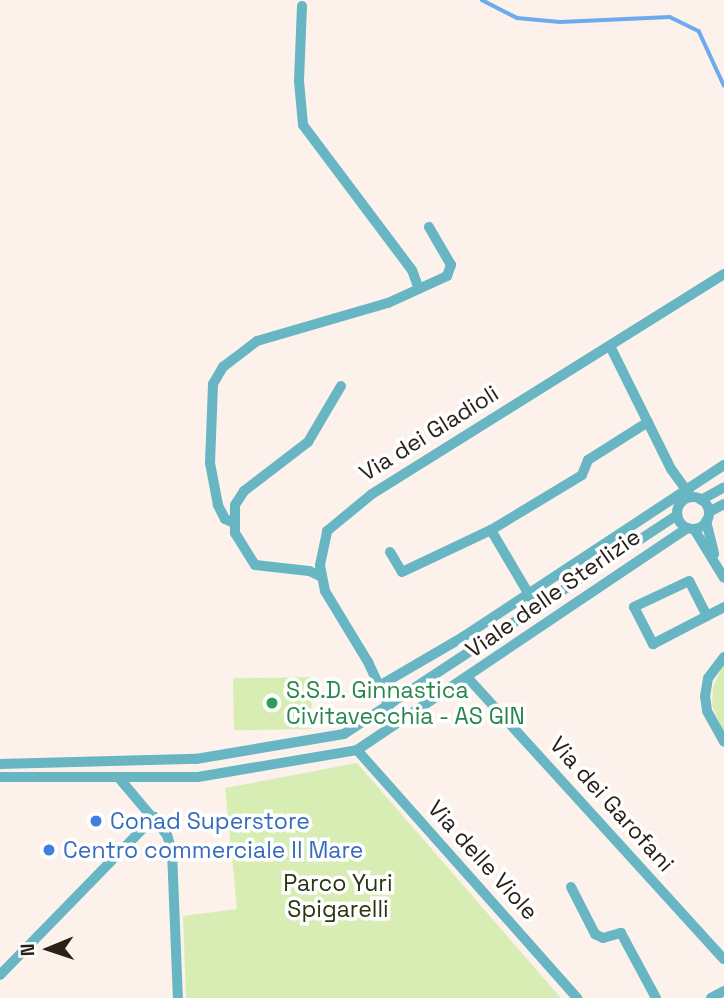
<!DOCTYPE html>
<style>
body{margin:0}
#map{position:relative;width:724px;height:998px;overflow:hidden;background:#fcf2eb;font-family:"Space Grotesk",sans-serif}
div>[style]{position:absolute}
.green>*{inset:0;background:#d8edb4;transform-origin:0 0}
.stream>*{height:3.5px;margin:-1.75px;padding:0 1.75px;transform-origin:1.75px;border-radius:1.75px;background:#6cabed}
.street>*{height:10px;margin:-5px;padding:0 5px;transform-origin:5px;border-radius:5px;background:#68b6c4}
.street>.ring{margin:-5px;padding:0;box-sizing:content-box;background:none;border:10px solid #68b6c4;border-radius:50%}
.dots>*{width:19px;height:19px;translate:-50% -50%;box-sizing:border-box;border:4px solid #fff;border-radius:50%}
span{translate:-50% -50%;white-space:nowrap;text-align:center;line-height:1.15;-webkit-text-stroke:7px #fff;paint-order:stroke}
.street-label{font-size:23px;color:#292019}
.leisure-label{font-size:23px;color:#27864d}
.left{translate:0 -50%;text-align:left}
.shop-label{font-size:23px;color:#366cbe}
.park-label{font-size:23px;color:#2a3511}
.north{position:absolute;left:14px;top:914px;width:70px;height:70px;-webkit-text-stroke:5px #fff;paint-order:stroke;rotate:268deg;font-size:19px;font-weight:700;line-height:28px;text-align:center;color:#292019}
.north::after{content:'';display:block;margin:auto;width:24px;height:32px;background:#292019;clip-path:polygon(50% 0,100% 100%,50% 72%,0 100%)}
</style>
<div id="map">
<div class="green">
<i style="clip-path:polygon(724px 663px,724px 734px,712px 705px,713px 687px)"></i>
<i style="left:311px;top:677px;width:52px;height:78px;rotate:89deg"></i>
<i style="clip-path:polygon(357px 763px,561px 998px,186px 998px,183px 916px,237px 909px,225px 788px)"></i>
</div>
<div class="stream">
<i style="left:482px;top:0;width:39px;rotate:27deg"></i>
<i style="left:517px;top:18px;width:43px;rotate:5.3deg"></i>
<i style="left:560px;top:22px;width:110px;rotate:-2.6deg"></i>
<i style="left:670px;top:17px;width:32px;rotate:26deg"></i>
<i style="left:699px;top:31px;width:60px;rotate:65.2deg"></i>
</div>
<div class="street">
<i style="left:302px;top:6px;width:75px;rotate:92.3deg"></i>
<i style="left:299px;top:81px;width:44px;rotate:84.8deg"></i>
<i style="left:303px;top:125px;width:181px;rotate:53.1deg"></i>
<i style="left:412px;top:270px;width:20px;rotate:70deg"></i>
<i style="left:610px;top:346px;width:137px;rotate:63.6deg"></i>
<i style="left:671px;top:469px;width:34px;rotate:54deg"></i>
<i class="ring" style="left:677px;top:497px;width:22px;height:22px"></i>
<i style="left:701px;top:500px;width:26px;rotate:-29deg"></i>
<i style="left:709px;top:512px;width:17px;rotate:-28deg"></i>
<i style="left:706px;top:521px;width:34px;rotate:76deg"></i>
<i style="left:234px;top:523px;width:10px;rotate:-156deg"></i>
<i style="left:225px;top:519px;width:16px;rotate:-117deg"></i>
<i style="left:218px;top:505px;width:43px;rotate:-100.8deg"></i>
<i style="left:210px;top:463px;width:79px;rotate:-87.8deg"></i>
<i style="left:213px;top:384px;width:20px;rotate:-60deg"></i>
<i style="left:223px;top:367px;width:43px;rotate:-37.4deg"></i>
<i style="left:257px;top:341px;width:136px;rotate:-16.2deg"></i>
<i style="left:388px;top:303px;width:65px;rotate:-24.6deg"></i>
<i style="left:447px;top:276px;width:12px;rotate:-70deg"></i>
<i style="left:451px;top:265px;width:44px;rotate:-120.1deg"></i>
<i style="left:694px;top:529px;width:57px;rotate:58.5deg"></i>
<i style="left:390px;top:552px;width:23px;rotate:59deg"></i>
<i style="left:402px;top:572px;width:98px;rotate:-25.3deg"></i>
<i style="left:322px;top:577px;width:14px;rotate:-155deg"></i>
<i style="left:309px;top:571px;width:54px;rotate:-173.7deg"></i>
<i style="left:255px;top:565px;width:38px;rotate:-122deg"></i>
<i style="left:235px;top:533px;width:28px;rotate:-90deg"></i>
<i style="left:235px;top:505px;width:17px;rotate:-57deg"></i>
<i style="left:244px;top:491px;width:81px;rotate:-37.4deg"></i>
<i style="left:308px;top:442px;width:65px;rotate:-59.5deg"></i>
<i style="left:531px;top:598px;width:79px;rotate:-120.5deg"></i>
<i style="left:491px;top:530px;width:106px;rotate:-31.1deg"></i>
<i style="left:582px;top:475px;width:16px;rotate:-68deg"></i>
<i style="left:588px;top:460px;width:71px;rotate:-32.3deg"></i>
<i style="left:707px;top:616px;width:39px;rotate:-117deg"></i>
<i style="left:689px;top:581px;width:61px;rotate:154.7deg"></i>
<i style="left:634px;top:607px;width:42px;rotate:62.8deg"></i>
<i style="left:653px;top:644px;width:80px;rotate:-27.5deg"></i>
<i style="left:724px;top:657px;width:26px;rotate:127deg"></i>
<i style="left:708px;top:678px;width:18px;rotate:99deg"></i>
<i style="left:705px;top:696px;width:15px;rotate:82deg"></i>
<i style="left:707px;top:711px;width:35px;rotate:61deg"></i>
<i style="left:468px;top:678px;width:380px;rotate:47.7deg"></i>
<i style="left:379px;top:686px;width:97px;rotate:-30.3deg"></i>
<i style="left:463px;top:637px;width:313px;rotate:-33.4deg"></i>
<i style="left:389px;top:707px;width:50px;rotate:-115deg"></i>
<i style="left:368px;top:662px;width:83px;rotate:-121.2deg"></i>
<i style="left:325px;top:591px;width:26px;rotate:-101deg"></i>
<i style="left:320px;top:565px;width:35px;rotate:-78deg"></i>
<i style="left:327px;top:531px;width:58px;rotate:-39.4deg"></i>
<i style="left:372px;top:494px;width:415px;rotate:-32deg"></i>
<i style="left:357px;top:750px;width:332px;rotate:48.4deg"></i>
<i style="left:0;top:764px;width:196px;rotate:-1.5deg"></i>
<i style="left:196px;top:759px;width:150px;rotate:-9.6deg"></i>
<i style="left:344px;top:734px;width:399px;rotate:-33.3deg"></i>
<i style="left:0;top:777px;width:198px"></i>
<i style="left:198px;top:777px;width:161px;rotate:-9.6deg"></i>
<i style="left:357px;top:750px;width:398px;rotate:-33.9deg"></i>
<i style="left:119px;top:778px;width:75px;rotate:49.9deg"></i>
<i style="left:167px;top:835px;width:17px;rotate:73deg"></i>
<i style="left:172px;top:851px;width:147px;rotate:87.7deg"></i>
<i style="left:571px;top:887px;width:53px;rotate:62.9deg"></i>
<i style="left:595px;top:934px;width:9px;rotate:27deg"></i>
<i style="left:603px;top:938px;width:19px;rotate:-16deg"></i>
<i style="left:621px;top:933px;width:74px;rotate:61.7deg"></i>
<i style="left:0;top:975px;width:221px;rotate:-45.7deg"></i>
<i style="left:711px;top:998px;width:15px;rotate:-28deg"></i>
</div>
<div class="dots">
<i style="left:272px;top:703px;background:#2e9e5b"></i>
<i style="left:96px;top:821px;background:#3f7fe0"></i>
<i style="left:49px;top:850px;background:#3f7fe0"></i>
</div>
<div class="street-label">
<span style="left:429px;top:433px;rotate:-32deg">Via dei Gladioli</span>
<span style="left:553px;top:593px;rotate:-35deg">Viale delle Sterlizie</span>
<span style="left:612px;top:804px;rotate:48deg">Via dei Garofani</span>
<span style="left:483px;top:860px;rotate:48deg">Via delle Viole</span>
</div>
<div class="leisure-label">
<span class="left" style="left:286px;top:703px">S.S.D. Ginnastica<br>Civitavecchia - AS GIN</span>
</div>
<div class="shop-label">
<span class="left" style="left:110px;top:821px">Conad Superstore</span>
<span class="left" style="left:63px;top:850px">Centro commerciale Il Mare</span>
</div>
<div class="park-label">
<span style="left:338px;top:896px">Parco Yuri<br>Spigarelli</span>
</div>
<div class="north">N</div>
</div>
